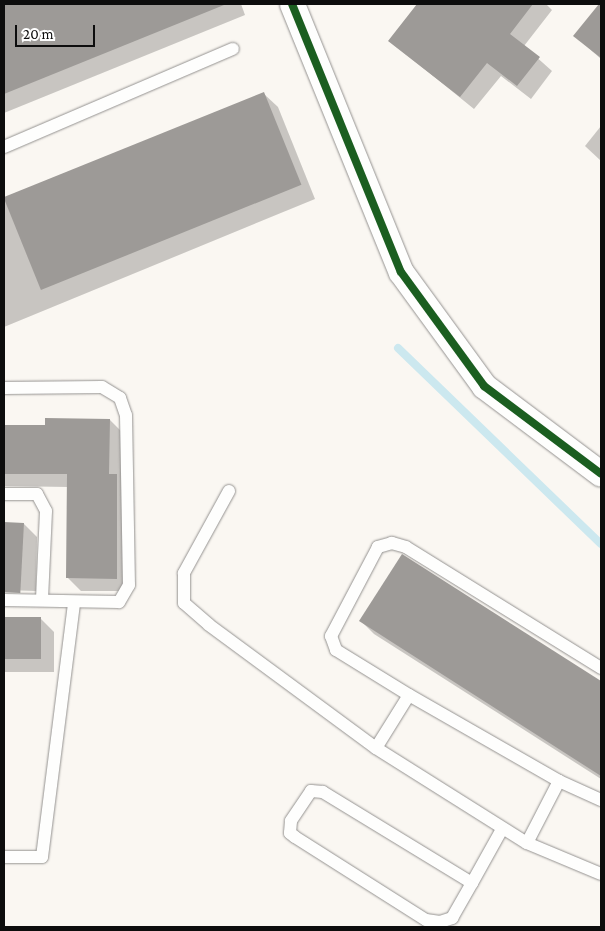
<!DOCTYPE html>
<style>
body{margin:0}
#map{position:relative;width:605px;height:931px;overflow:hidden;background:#faf7f2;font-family:"Crimson Pro",serif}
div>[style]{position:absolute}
.shadow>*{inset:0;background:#0003}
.stream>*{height:8px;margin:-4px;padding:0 4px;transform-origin:4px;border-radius:4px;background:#cce8ef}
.building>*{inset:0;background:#9d9a97;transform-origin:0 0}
.roads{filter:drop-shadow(0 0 1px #949290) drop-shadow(0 0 1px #949290)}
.service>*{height:12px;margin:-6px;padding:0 6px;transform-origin:6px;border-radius:6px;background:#fefefd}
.minor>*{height:25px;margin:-12.5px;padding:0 12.5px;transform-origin:12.5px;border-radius:12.5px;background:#fefefd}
.cycleway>*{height:8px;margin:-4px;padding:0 4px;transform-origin:4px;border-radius:4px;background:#1b5e20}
span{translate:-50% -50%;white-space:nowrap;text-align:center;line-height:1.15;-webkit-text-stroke:5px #fff;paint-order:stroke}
.frame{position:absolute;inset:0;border:5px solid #0d0d0d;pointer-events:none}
.scale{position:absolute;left:15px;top:25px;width:80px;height:22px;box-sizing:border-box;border:2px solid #0d0d0d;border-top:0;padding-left:6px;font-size:15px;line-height:18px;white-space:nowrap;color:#0d0d0d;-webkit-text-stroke:4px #fff;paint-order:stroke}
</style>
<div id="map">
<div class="shadow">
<i style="clip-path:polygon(4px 4px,241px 4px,245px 15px,4px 113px)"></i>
<i style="clip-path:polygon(419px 4px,546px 4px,552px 10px,524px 46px,552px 71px,531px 99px,501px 76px,474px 109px,390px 41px)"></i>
<i style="clip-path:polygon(600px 4px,601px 4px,601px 59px,575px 36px)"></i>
<i style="clip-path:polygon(264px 94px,278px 107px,315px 199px,4px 327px,4px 201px)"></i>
<i style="clip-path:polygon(601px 126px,601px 161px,585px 146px)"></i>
<i style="clip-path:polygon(110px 420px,123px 433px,130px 591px,81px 591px,68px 578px,68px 487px,4px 486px,4px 426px,47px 426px)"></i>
<i style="clip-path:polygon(4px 524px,24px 524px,37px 537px,36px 591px,4px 590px)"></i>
<i style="clip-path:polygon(403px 556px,601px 682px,601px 779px,374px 634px,361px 621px)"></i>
<i style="clip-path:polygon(4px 619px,41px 619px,54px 632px,54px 672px,4px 672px)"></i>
</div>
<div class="stream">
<i style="left:398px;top:348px;width:282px;rotate:44deg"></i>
</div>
<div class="building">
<i style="clip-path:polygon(4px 4px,224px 4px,224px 5px,4px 94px)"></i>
<i style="clip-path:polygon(417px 4px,533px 4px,510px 34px,540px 57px,517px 86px,487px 63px,460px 97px,388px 41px)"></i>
<i style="clip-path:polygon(599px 4px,601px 4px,601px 58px,573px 36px)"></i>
<i style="left:264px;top:92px;width:100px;height:281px;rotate:68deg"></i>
<i style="clip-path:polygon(45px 418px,110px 419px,109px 474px,117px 474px,117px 579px,66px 578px,67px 474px,4px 474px,4px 425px,45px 425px)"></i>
<i style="left:4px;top:522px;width:20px;height:70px;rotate:3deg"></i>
<i style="clip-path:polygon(402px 554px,601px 681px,601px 776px,359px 621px)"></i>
<i style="left:4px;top:617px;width:37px;height:42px"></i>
</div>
<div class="roads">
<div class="service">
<i style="left:4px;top:147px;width:249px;rotate:-23.2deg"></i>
<i style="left:4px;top:388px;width:98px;rotate:-0.6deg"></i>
<i style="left:102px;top:387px;width:21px;rotate:31deg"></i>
<i style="left:120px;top:398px;width:18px;rotate:71deg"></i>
<i style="left:126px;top:415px;width:170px;rotate:89deg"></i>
<i style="left:129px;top:585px;width:20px;rotate:120deg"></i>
<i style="left:119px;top:602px;width:115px;rotate:-179deg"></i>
<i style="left:229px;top:491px;width:94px;rotate:118.8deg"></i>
<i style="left:184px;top:573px;width:30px;rotate:90deg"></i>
<i style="left:184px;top:603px;width:33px;rotate:41deg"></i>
<i style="left:209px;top:625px;width:207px;rotate:36.4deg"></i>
<i style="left:376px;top:748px;width:178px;rotate:32.2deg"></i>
<i style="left:527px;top:843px;width:80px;rotate:22.7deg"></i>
<i style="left:4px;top:494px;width:33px"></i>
<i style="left:37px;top:494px;width:19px;rotate:62deg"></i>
<i style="left:46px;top:511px;width:89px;rotate:92.6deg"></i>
<i style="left:601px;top:668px;width:229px;rotate:-148.2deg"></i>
<i style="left:406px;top:547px;width:15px;rotate:-164deg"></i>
<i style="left:392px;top:543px;width:15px;rotate:164deg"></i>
<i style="left:378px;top:547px;width:101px;rotate:117.8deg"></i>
<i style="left:331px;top:636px;width:15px;rotate:70deg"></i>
<i style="left:336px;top:650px;width:86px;rotate:31.7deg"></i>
<i style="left:409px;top:695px;width:173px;rotate:29.8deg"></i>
<i style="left:559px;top:781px;width:46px;rotate:24.3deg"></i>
<i style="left:376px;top:748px;width:62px;rotate:-58.1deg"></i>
<i style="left:527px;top:843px;width:70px;rotate:-62.7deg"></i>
<i style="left:4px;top:857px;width:38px"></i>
<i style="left:42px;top:857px;width:257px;rotate:-82.8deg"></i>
<i style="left:472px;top:883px;width:175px;rotate:-148.6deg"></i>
<i style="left:323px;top:792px;width:12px;rotate:-175deg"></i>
<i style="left:311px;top:791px;width:36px;rotate:124deg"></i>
<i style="left:291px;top:821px;width:12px;rotate:95deg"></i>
<i style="left:290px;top:833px;width:6px;rotate:39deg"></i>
<i style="left:295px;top:837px;width:155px;rotate:32.4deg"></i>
<i style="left:426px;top:920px;width:14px;rotate:8deg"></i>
<i style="left:440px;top:922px;width:13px;rotate:-18deg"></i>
<i style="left:452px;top:918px;width:40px;rotate:-60.3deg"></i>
<i style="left:472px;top:883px;width:62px;rotate:-60.9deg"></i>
</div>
<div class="minor">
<i style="left:292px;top:4px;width:289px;rotate:67.9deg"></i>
<i style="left:401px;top:272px;width:141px;rotate:53.9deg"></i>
<i style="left:484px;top:386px;width:146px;rotate:36.9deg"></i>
</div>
</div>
<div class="cycleway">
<i style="left:292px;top:4px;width:289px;rotate:67.9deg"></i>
<i style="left:401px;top:272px;width:141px;rotate:53.9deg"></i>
<i style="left:484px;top:386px;width:146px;rotate:36.9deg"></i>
</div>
<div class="frame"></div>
<div class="scale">20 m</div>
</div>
